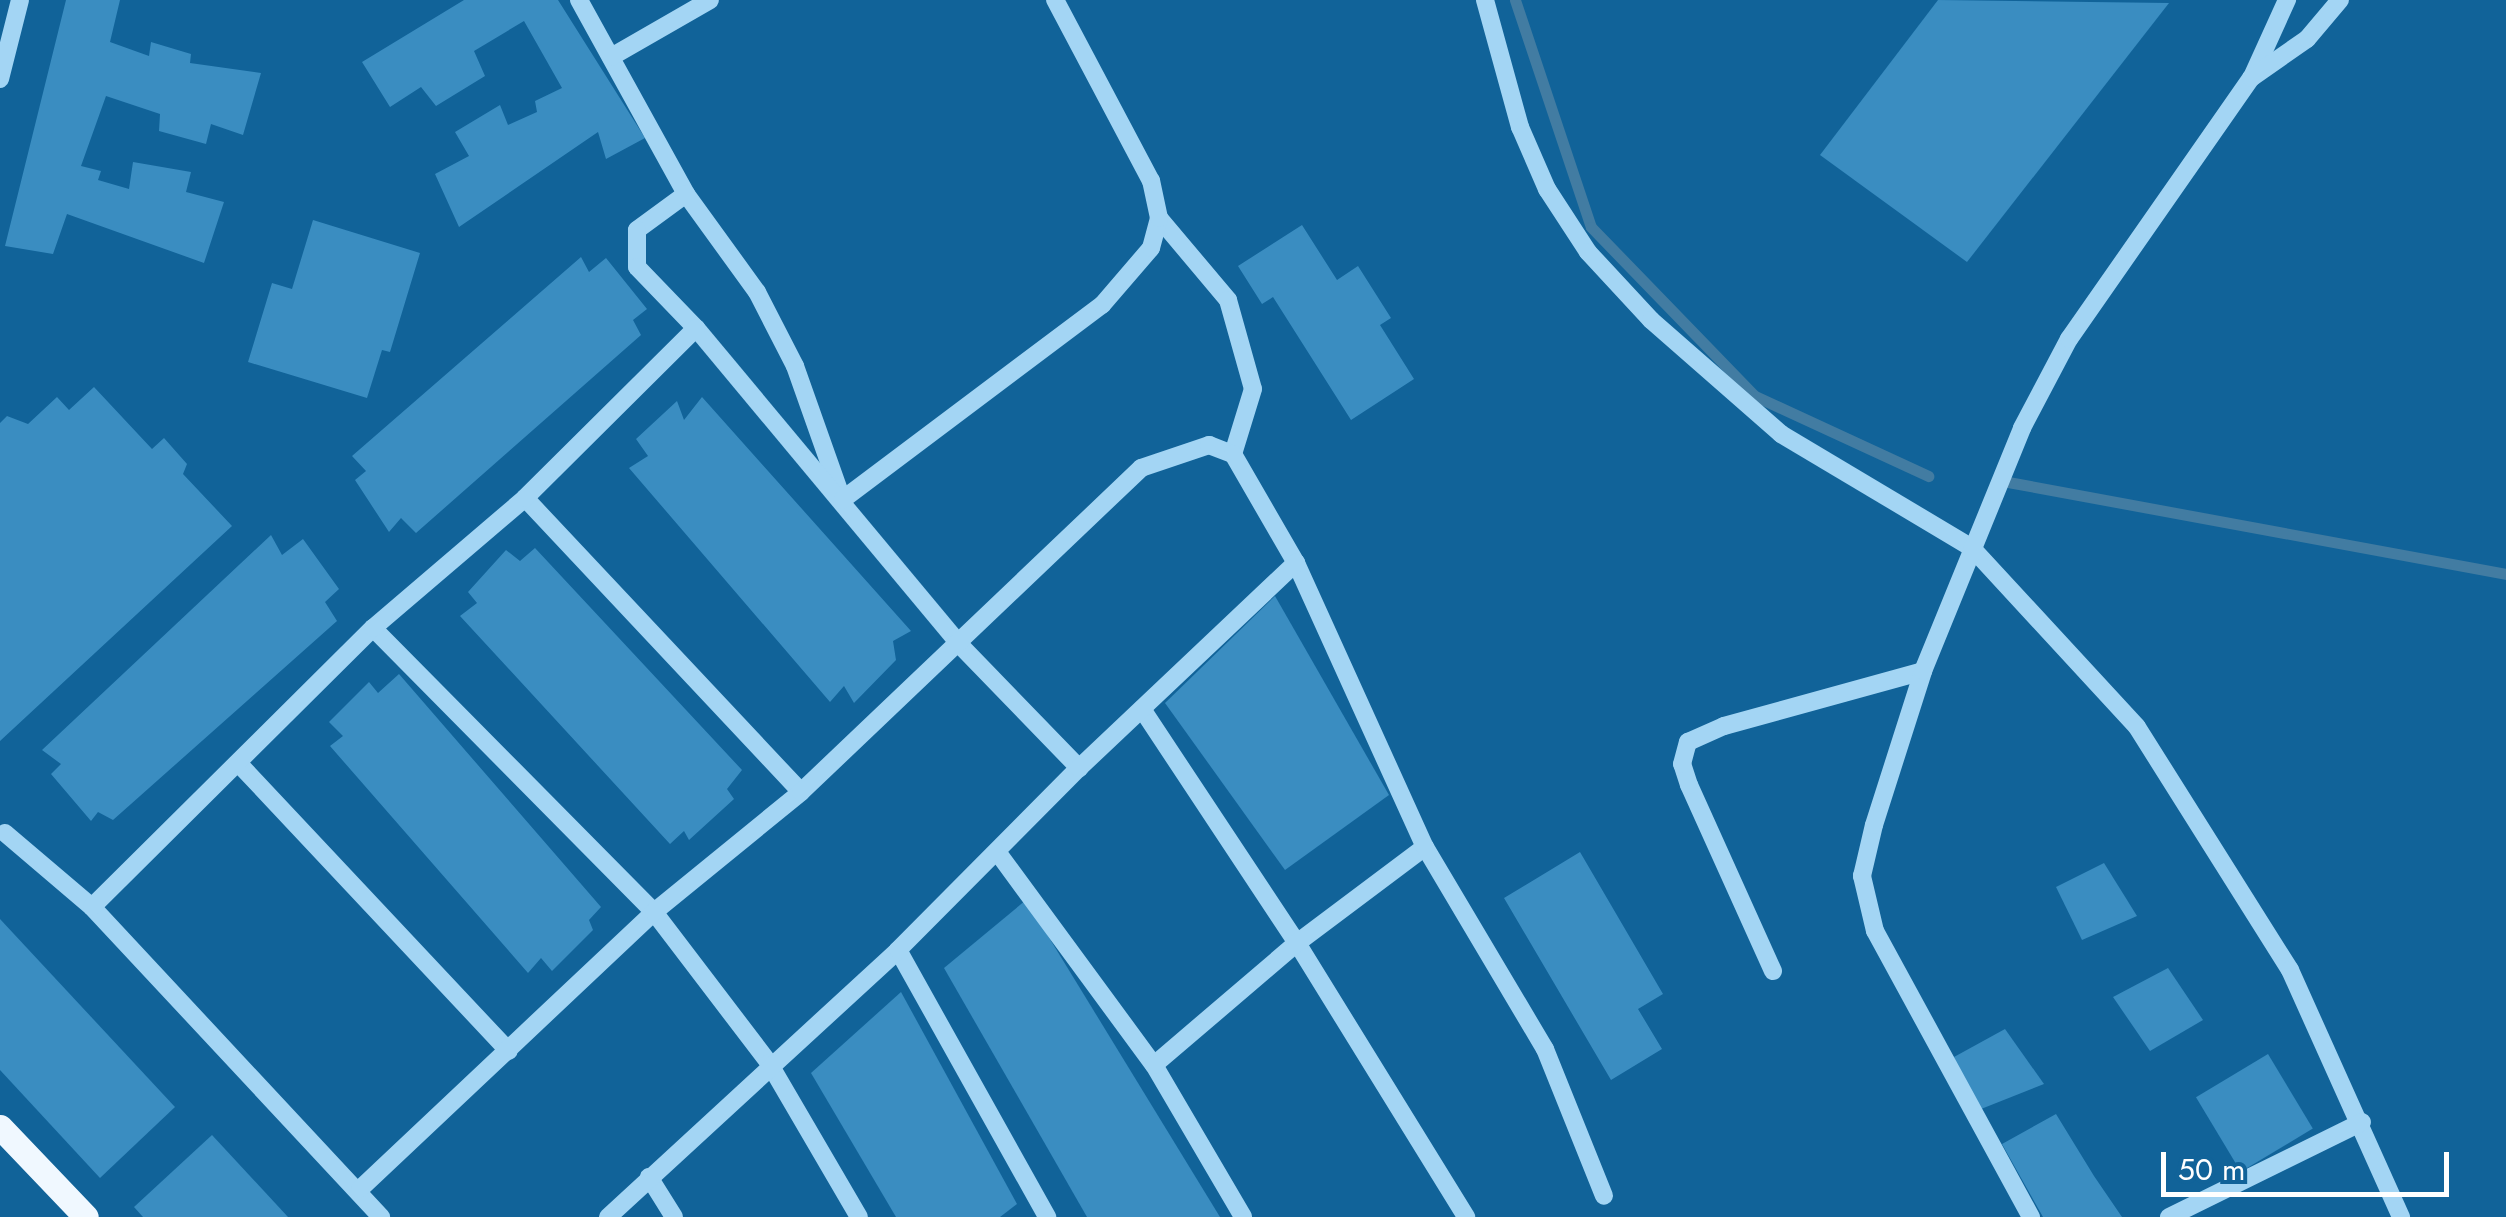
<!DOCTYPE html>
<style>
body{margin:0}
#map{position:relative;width:2506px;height:1217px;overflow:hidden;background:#116399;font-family:Jost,sans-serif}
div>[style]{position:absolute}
.stream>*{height:11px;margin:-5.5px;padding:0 5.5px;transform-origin:5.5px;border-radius:5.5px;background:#427ca2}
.building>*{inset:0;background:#3a8dc1;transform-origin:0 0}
.minor>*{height:18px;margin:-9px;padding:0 9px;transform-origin:9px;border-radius:9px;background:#a3d5f4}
.major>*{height:25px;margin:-12.5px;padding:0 12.5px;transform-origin:12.5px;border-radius:12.5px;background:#f0f8ff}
span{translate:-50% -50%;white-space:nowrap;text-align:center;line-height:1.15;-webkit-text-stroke:10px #116399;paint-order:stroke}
.scale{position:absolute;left:2161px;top:1152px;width:288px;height:45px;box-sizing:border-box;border:5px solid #fff;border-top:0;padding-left:12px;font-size:30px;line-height:35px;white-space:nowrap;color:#fff;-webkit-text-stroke:8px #116399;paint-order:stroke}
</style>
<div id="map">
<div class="stream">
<i style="left:1515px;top:0;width:239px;rotate:71.5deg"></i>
<i style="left:1591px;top:227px;width:235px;rotate:45.9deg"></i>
<i style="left:1755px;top:396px;width:191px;rotate:24.8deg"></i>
<i style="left:2008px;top:482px;width:506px;rotate:10.47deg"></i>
</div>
<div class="building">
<i style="clip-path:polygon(66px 0,120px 0,110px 42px,149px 56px,151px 42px,191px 54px,190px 63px,261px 73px,243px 135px,211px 124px,206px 144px,159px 131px,160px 114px,106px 96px,81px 166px,101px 171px,98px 180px,129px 189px,133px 162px,191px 172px,186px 192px,224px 202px,204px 263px,67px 214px,53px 254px,5px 246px)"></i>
<i style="clip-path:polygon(464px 0,558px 0,645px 138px,606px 159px,598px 132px,459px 227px,435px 174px,469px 156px,455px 132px,500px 105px,508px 125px,537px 112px,535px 101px,562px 88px,524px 21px,474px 51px,485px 76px,436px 106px,421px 87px,390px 107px,362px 62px)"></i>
<i style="clip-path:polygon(1938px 0,2169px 3px,1967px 262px,1820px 155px)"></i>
<i style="clip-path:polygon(313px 220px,420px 253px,390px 352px,382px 350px,367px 398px,248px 362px,272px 283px,292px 289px)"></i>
<i style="clip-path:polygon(1302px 225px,1337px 280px,1358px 266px,1391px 318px,1380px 325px,1414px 379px,1351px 420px,1273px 297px,1262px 304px,1238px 266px)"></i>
<i style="clip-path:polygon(581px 257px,589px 272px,606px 258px,647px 309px,633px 320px,641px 335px,416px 533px,401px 518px,389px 532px,355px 480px,366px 471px,352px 456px)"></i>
<i style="clip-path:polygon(94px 387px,152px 449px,164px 438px,187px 464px,183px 474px,232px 526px,0 741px,0 423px,7px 416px,28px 424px,57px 397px,69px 410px)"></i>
<i style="clip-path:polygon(702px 397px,911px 631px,893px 641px,896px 660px,854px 703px,844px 686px,830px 702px,629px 468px,648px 456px,636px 439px,677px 401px,684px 420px)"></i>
<i style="clip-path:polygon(271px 535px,282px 555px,303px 539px,339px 589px,325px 602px,337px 621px,113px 820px,98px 812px,91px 821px,51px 774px,61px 764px,42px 750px)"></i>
<i style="clip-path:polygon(535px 548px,742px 770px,727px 789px,734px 799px,689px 840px,684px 831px,670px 844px,460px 616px,477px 603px,468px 592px,506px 550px,520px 561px)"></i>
<i style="clip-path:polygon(1275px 596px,1389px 795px,1285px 870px,1165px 703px)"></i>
<i style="clip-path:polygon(399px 674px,601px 907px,589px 920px,593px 930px,552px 971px,541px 958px,528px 973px,330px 746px,343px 736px,329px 722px,369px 682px,378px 693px)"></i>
<i style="clip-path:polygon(1580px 852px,1663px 994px,1638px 1009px,1662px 1049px,1611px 1080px,1504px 898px)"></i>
<i style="clip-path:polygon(2104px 863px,2137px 916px,2082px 940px,2056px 887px)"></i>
<i style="clip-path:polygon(1026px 900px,1220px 1217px,1087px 1217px,944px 968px)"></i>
<i style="clip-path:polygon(0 919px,175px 1107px,100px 1178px,0 1070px)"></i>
<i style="clip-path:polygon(2168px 968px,2203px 1020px,2150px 1051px,2113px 997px)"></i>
<i style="clip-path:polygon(901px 992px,1017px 1204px,1000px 1217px,896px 1217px,811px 1073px)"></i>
<i style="clip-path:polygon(2005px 1029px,2044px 1084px,1976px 1111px,1954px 1057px)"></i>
<i style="left:2268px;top:1054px;width:87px;height:84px;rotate:59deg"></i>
<i style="clip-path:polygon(2056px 1114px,2094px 1176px,2122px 1217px,2043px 1217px,2002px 1144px)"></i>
<i style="clip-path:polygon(212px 1135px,288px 1217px,143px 1217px,134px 1207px)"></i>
</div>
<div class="minor">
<i style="left:579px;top:0;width:222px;rotate:61.1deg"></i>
<i style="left:686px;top:194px;width:121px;rotate:54.1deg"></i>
<i style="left:757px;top:292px;width:83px;rotate:62.8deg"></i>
<i style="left:795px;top:366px;width:132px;rotate:70.5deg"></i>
<i style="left:1485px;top:0;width:132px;rotate:74.6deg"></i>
<i style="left:1520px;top:127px;width:68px;rotate:66.5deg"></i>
<i style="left:1547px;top:189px;width:75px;rotate:56.9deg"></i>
<i style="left:1588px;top:252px;width:93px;rotate:47.2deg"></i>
<i style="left:1651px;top:320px;width:173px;rotate:41.2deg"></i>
<i style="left:1781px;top:434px;width:222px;rotate:30.8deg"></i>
<i style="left:1972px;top:548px;width:243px;rotate:47.3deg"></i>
<i style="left:2137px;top:727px;width:287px;rotate:57.8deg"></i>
<i style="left:2290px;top:970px;width:271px;rotate:65.8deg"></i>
<i style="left:611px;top:57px;width:114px;rotate:-29.9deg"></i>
<i style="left:2252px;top:77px;width:85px;rotate:-65.6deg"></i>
<i style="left:0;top:79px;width:81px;rotate:-75.8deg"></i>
<i style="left:686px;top:194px;width:61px;rotate:143.7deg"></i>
<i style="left:637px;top:230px;width:37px;rotate:90deg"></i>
<i style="left:637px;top:267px;width:85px;rotate:46deg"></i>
<i style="left:696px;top:328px;width:411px;rotate:50.2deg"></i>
<i style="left:959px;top:644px;width:173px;rotate:45.9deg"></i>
<i style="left:1159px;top:218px;width:107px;rotate:49.9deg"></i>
<i style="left:1228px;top:300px;width:92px;rotate:74.3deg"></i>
<i style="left:1253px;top:389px;width:68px;rotate:107.1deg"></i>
<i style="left:525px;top:498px;width:403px;rotate:46.8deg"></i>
<i style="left:842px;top:500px;width:325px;rotate:-36.9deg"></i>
<i style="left:1102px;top:305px;width:75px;rotate:-49.3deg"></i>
<i style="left:1151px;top:248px;width:31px;rotate:-75deg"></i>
<i style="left:1159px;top:218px;width:38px;rotate:-102deg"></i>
<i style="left:1151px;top:181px;width:205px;rotate:-117.9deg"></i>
<i style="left:373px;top:628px;width:400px;rotate:45.3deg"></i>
<i style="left:654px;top:912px;width:190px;rotate:52.7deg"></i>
<i style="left:769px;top:1063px;width:178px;rotate:59.7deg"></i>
<i style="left:1142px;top:709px;width:281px;rotate:56.5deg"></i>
<i style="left:1297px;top:943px;width:322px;rotate:58.3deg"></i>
<i style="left:241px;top:766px;width:391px;rotate:46.8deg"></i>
<i style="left:5px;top:833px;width:114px;rotate:40.4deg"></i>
<i style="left:92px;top:907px;width:424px;rotate:47deg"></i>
<i style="left:998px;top:853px;width:263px;rotate:53.7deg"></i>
<i style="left:1154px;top:1065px;width:176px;rotate:59.6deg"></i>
<i style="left:92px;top:907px;width:396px;rotate:-44.8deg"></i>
<i style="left:373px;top:628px;width:200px;rotate:-40.5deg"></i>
<i style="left:525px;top:498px;width:241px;rotate:-44.8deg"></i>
<i style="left:898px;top:950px;width:306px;rotate:60.8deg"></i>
<i style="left:1773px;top:971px;width:204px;rotate:-114.3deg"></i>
<i style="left:1689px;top:785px;width:22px;rotate:-108deg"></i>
<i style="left:1682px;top:764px;width:23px;rotate:-75deg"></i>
<i style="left:1688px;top:742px;width:39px;rotate:-24deg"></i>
<i style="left:1724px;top:726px;width:206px;rotate:-15.4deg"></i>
<i style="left:1154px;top:1065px;width:188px;rotate:-40.5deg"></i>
<i style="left:1297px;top:943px;width:160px;rotate:-36.9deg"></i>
<i style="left:649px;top:1177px;width:47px;rotate:58deg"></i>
<i style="left:360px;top:1189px;width:404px;rotate:-43.3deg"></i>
<i style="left:654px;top:912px;width:190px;rotate:-39.2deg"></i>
<i style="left:801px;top:792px;width:470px;rotate:-43.6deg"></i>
<i style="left:1141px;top:468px;width:72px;rotate:-18.7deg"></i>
<i style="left:1209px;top:445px;width:26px;rotate:21deg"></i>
<i style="left:1233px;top:454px;width:126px;rotate:60deg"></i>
<i style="left:1296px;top:563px;width:312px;rotate:65.6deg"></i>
<i style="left:1425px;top:847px;width:235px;rotate:59.3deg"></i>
<i style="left:1545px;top:1049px;width:158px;rotate:68.1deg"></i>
<i style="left:608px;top:1217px;width:394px;rotate:-42.6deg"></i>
<i style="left:898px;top:950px;width:257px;rotate:-45.2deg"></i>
<i style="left:1079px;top:768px;width:299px;rotate:-43.4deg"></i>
<i style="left:2031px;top:1217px;width:326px;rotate:-118.6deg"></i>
<i style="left:1875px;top:931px;width:57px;rotate:-103.3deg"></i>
<i style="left:1862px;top:876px;width:52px;rotate:-76.8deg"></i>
<i style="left:1874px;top:825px;width:162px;rotate:-72.3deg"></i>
<i style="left:1923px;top:671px;width:262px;rotate:-67.8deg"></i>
<i style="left:2022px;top:428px;width:101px;rotate:-62.2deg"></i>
<i style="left:2069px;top:339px;width:318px;rotate:-55.1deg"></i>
<i style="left:2251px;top:78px;width:68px;rotate:-34.9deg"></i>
<i style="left:2307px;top:39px;width:51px;rotate:-49.8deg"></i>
<i style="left:2169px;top:1217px;width:215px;rotate:-26.2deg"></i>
</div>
<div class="major">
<i style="left:0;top:1127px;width:124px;rotate:46.3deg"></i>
</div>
<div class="scale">50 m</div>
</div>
